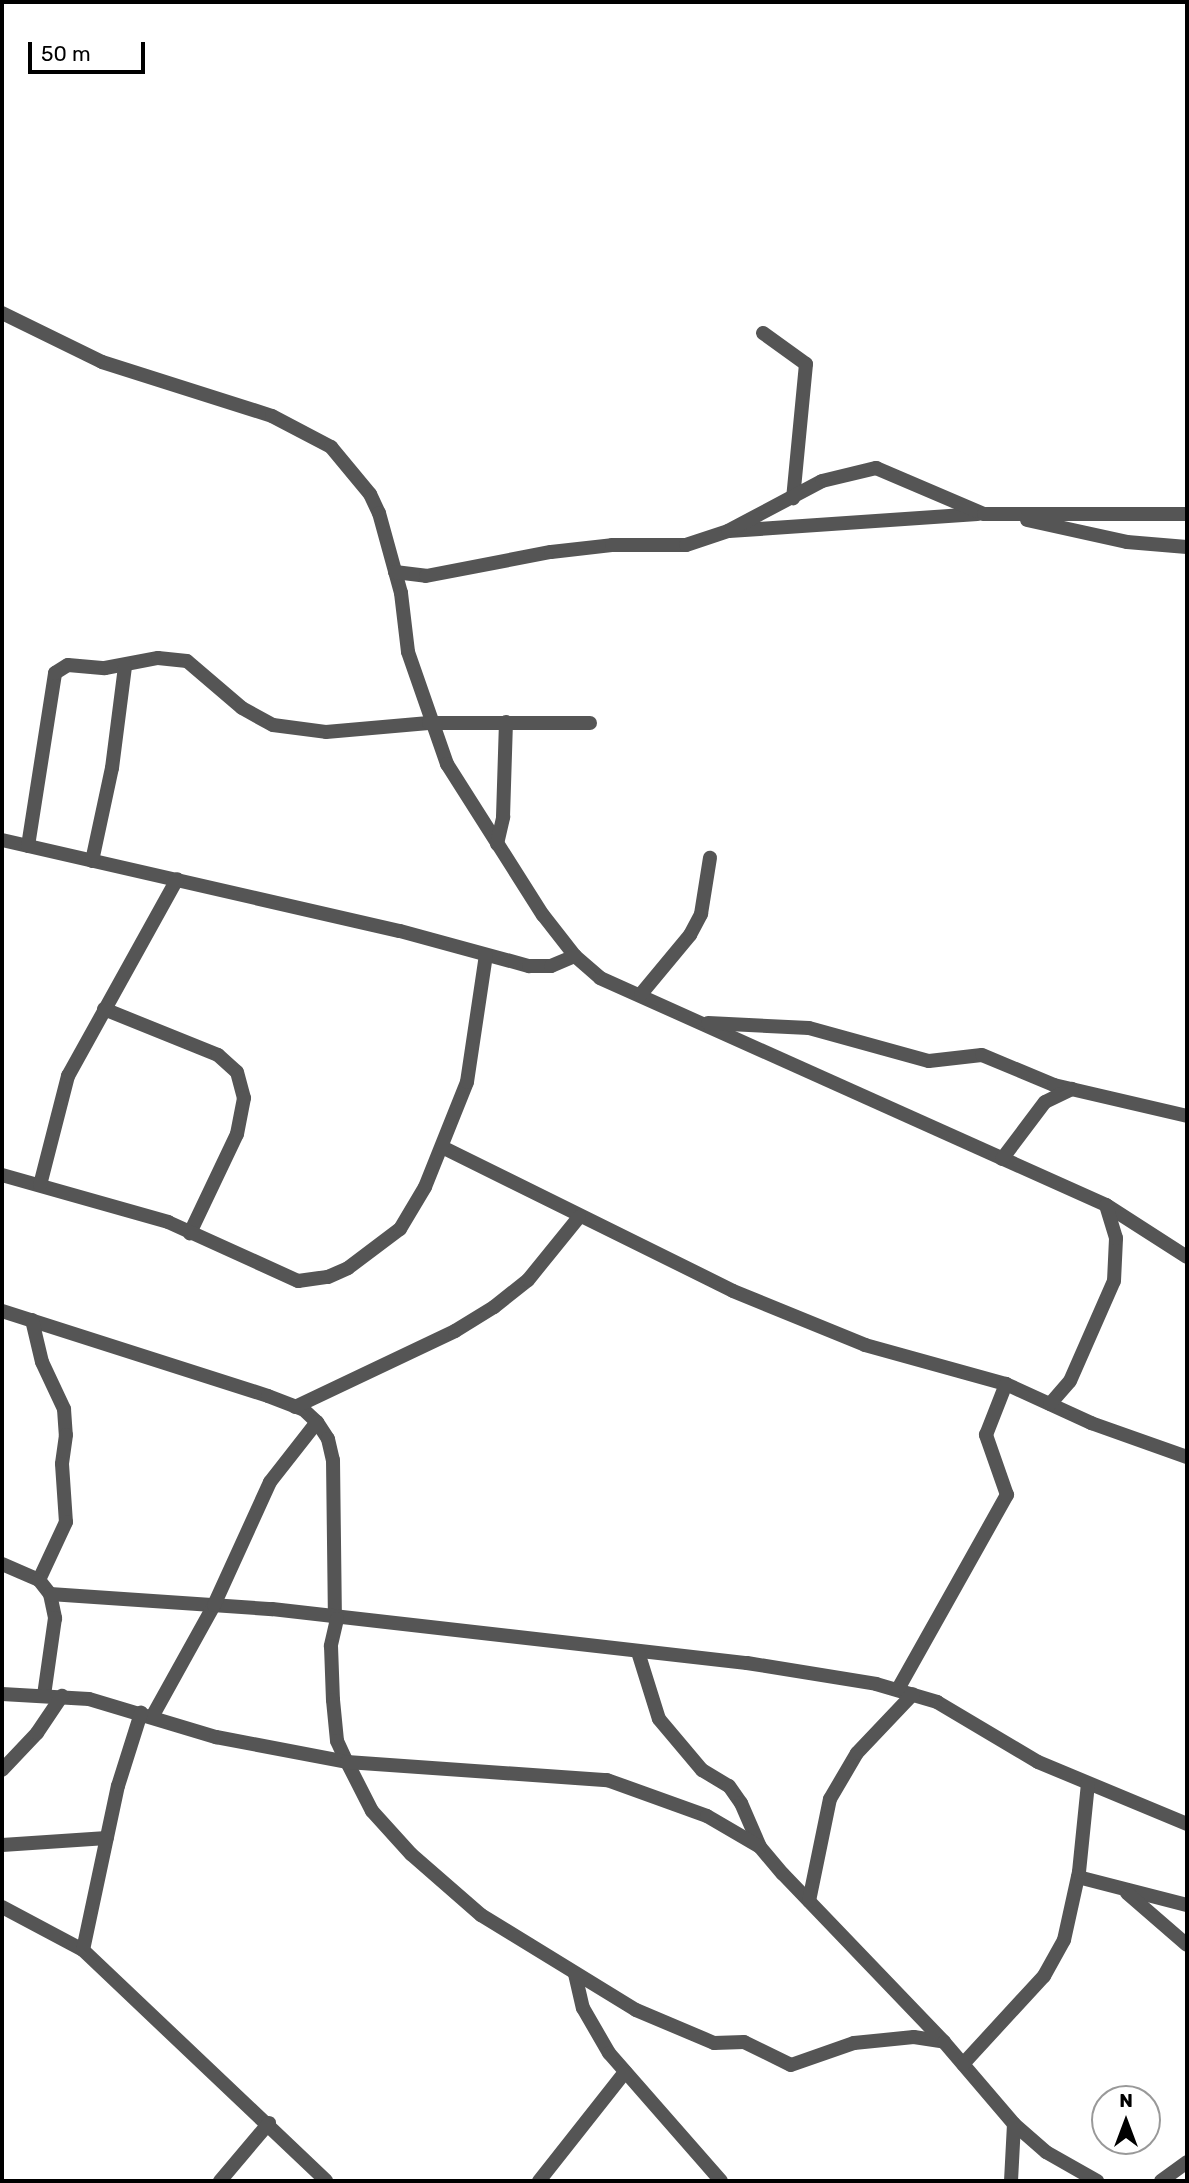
<!DOCTYPE html>
<style>
body{margin:0}
#map{position:relative;width:1189px;height:2183px;overflow:hidden;background:#fff;font-family:Rubik,sans-serif}
div>[style]{position:absolute}
.street>*{height:14px;margin:-7px;padding:0 7px;transform-origin:7px;border-radius:7px;background:#555}
span{translate:-50% -50%;white-space:nowrap;text-align:center;line-height:1.15;-webkit-text-stroke:5px #fff;paint-order:stroke}
.frame{position:absolute;inset:0;border:4px solid #000;pointer-events:none}
.north{position:absolute;left:1091px;top:2085px;width:70px;height:70px;box-sizing:border-box;background:#fff;border:2px solid #999;border-radius:50%;rotate:0deg;font-size:19px;font-weight:700;line-height:28px;text-align:center;color:#000}
.north::after{content:'';display:block;margin:auto;width:24px;height:32px;background:#000;clip-path:polygon(50% 0,100% 100%,50% 72%,0 100%)}
.scale{position:absolute;left:28px;top:42px;width:117px;height:32px;box-sizing:border-box;border:4px solid #000;border-top:0;padding-left:9px;font-size:21px;line-height:24px;white-space:nowrap;color:#000;-webkit-text-stroke:5px #fff;paint-order:stroke}
</style>
<div id="map">
<div class="street">
<i style="left:2px;top:313px;width:111px;rotate:26.1deg"></i>
<i style="left:102px;top:362px;width:178px;rotate:17.6deg"></i>
<i style="left:272px;top:416px;width:67px;rotate:27.7deg"></i>
<i style="left:331px;top:447px;width:61px;rotate:50.3deg"></i>
<i style="left:370px;top:494px;width:21px;rotate:65deg"></i>
<i style="left:379px;top:513px;width:83px;rotate:74.6deg"></i>
<i style="left:401px;top:593px;width:59px;rotate:83.2deg"></i>
<i style="left:408px;top:652px;width:119px;rotate:70.8deg"></i>
<i style="left:447px;top:764px;width:179px;rotate:57.6deg"></i>
<i style="left:543px;top:915px;width:52px;rotate:52deg"></i>
<i style="left:575px;top:956px;width:33px;rotate:41deg"></i>
<i style="left:600px;top:978px;width:555px;rotate:24.16deg"></i>
<i style="left:1106px;top:1205px;width:96px;rotate:32.7deg"></i>
<i style="left:763px;top:333px;width:53px;rotate:35.8deg"></i>
<i style="left:806px;top:364px;width:135px;rotate:95.5deg"></i>
<i style="left:1027px;top:520px;width:102px;rotate:12.4deg"></i>
<i style="left:1127px;top:542px;width:60px;rotate:4.8deg"></i>
<i style="left:729px;top:531px;width:249px;rotate:-3.9deg"></i>
<i style="left:395px;top:572px;width:31px;rotate:7deg"></i>
<i style="left:426px;top:576px;width:127px;rotate:-10.9deg"></i>
<i style="left:551px;top:552px;width:61px;rotate:-6.5deg"></i>
<i style="left:612px;top:545px;width:74px"></i>
<i style="left:686px;top:545px;width:44px;rotate:-18.4deg"></i>
<i style="left:728px;top:531px;width:106px;rotate:-28deg"></i>
<i style="left:822px;top:481px;width:56px;rotate:-13.5deg"></i>
<i style="left:876px;top:468px;width:117px;rotate:23.1deg"></i>
<i style="left:984px;top:514px;width:203px"></i>
<i style="left:2px;top:840px;width:408px;rotate:12.9deg"></i>
<i style="left:400px;top:931px;width:134px;rotate:15.2deg"></i>
<i style="left:529px;top:966px;width:22px"></i>
<i style="left:551px;top:966px;width:26px;rotate:-23deg"></i>
<i style="left:497px;top:844px;width:28px;rotate:-77deg"></i>
<i style="left:503px;top:817px;width:95px;rotate:-88.2deg"></i>
<i style="left:28px;top:846px;width:175px;rotate:-81.1deg"></i>
<i style="left:55px;top:673px;width:15px;rotate:-32deg"></i>
<i style="left:68px;top:665px;width:37px;rotate:5deg"></i>
<i style="left:105px;top:668px;width:54px;rotate:-10.7deg"></i>
<i style="left:158px;top:658px;width:29px;rotate:6deg"></i>
<i style="left:187px;top:661px;width:72px;rotate:40.5deg"></i>
<i style="left:242px;top:708px;width:35px;rotate:29deg"></i>
<i style="left:273px;top:725px;width:53px;rotate:7.5deg"></i>
<i style="left:326px;top:732px;width:103px;rotate:-5deg"></i>
<i style="left:429px;top:723px;width:161px"></i>
<i style="left:92px;top:861px;width:95px;rotate:-77.9deg"></i>
<i style="left:112px;top:768px;width:103px;rotate:-82.7deg"></i>
<i style="left:641px;top:994px;width:77px;rotate:-50.3deg"></i>
<i style="left:690px;top:935px;width:24px;rotate:-62deg"></i>
<i style="left:701px;top:914px;width:57px;rotate:-80.9deg"></i>
<i style="left:104px;top:1009px;width:123px;rotate:22deg"></i>
<i style="left:218px;top:1055px;width:25px;rotate:42deg"></i>
<i style="left:237px;top:1072px;width:27px;rotate:75deg"></i>
<i style="left:244px;top:1098px;width:37px;rotate:101deg"></i>
<i style="left:237px;top:1134px;width:110px;rotate:115.4deg"></i>
<i style="left:708px;top:1023px;width:101px;rotate:2.8deg"></i>
<i style="left:809px;top:1028px;width:124px;rotate:15.4deg"></i>
<i style="left:929px;top:1061px;width:53px;rotate:-6.5deg"></i>
<i style="left:982px;top:1055px;width:78px;rotate:22.6deg"></i>
<i style="left:1054px;top:1085px;width:137px;rotate:13.1deg"></i>
<i style="left:444px;top:1148px;width:322px;rotate:26.3deg"></i>
<i style="left:733px;top:1291px;width:143px;rotate:22.2deg"></i>
<i style="left:865px;top:1345px;width:146px;rotate:15.5deg"></i>
<i style="left:1006px;top:1384px;width:94px;rotate:24.6deg"></i>
<i style="left:1091px;top:1423px;width:102px;rotate:19.5deg"></i>
<i style="left:1002px;top:1159px;width:71px;rotate:-53deg"></i>
<i style="left:1045px;top:1102px;width:30px;rotate:-26deg"></i>
<i style="left:2px;top:1175px;width:173px;rotate:15.8deg"></i>
<i style="left:168px;top:1222px;width:143px;rotate:24.4deg"></i>
<i style="left:298px;top:1281px;width:30px;rotate:-8deg"></i>
<i style="left:328px;top:1277px;width:22px;rotate:-24deg"></i>
<i style="left:348px;top:1268px;width:65px;rotate:-36.9deg"></i>
<i style="left:400px;top:1229px;width:49px;rotate:-59.2deg"></i>
<i style="left:425px;top:1187px;width:113px;rotate:-68.2deg"></i>
<i style="left:467px;top:1082px;width:128px;rotate:-81.5deg"></i>
<i style="left:40px;top:1185px;width:113px;rotate:-75.6deg"></i>
<i style="left:68px;top:1076px;width:225px;rotate:-61deg"></i>
<i style="left:2px;top:1311px;width:279px;rotate:17.7deg"></i>
<i style="left:268px;top:1396px;width:39px;rotate:21deg"></i>
<i style="left:304px;top:1410px;width:18px;rotate:43deg"></i>
<i style="left:317px;top:1422px;width:20px;rotate:57deg"></i>
<i style="left:328px;top:1439px;width:22px;rotate:77deg"></i>
<i style="left:333px;top:1460px;width:159px;rotate:89.3deg"></i>
<i style="left:32px;top:1320px;width:43px;rotate:76.6deg"></i>
<i style="left:42px;top:1362px;width:52px;rotate:64.9deg"></i>
<i style="left:64px;top:1409px;width:26px;rotate:86deg"></i>
<i style="left:66px;top:1435px;width:29px;rotate:98deg"></i>
<i style="left:62px;top:1464px;width:58px;rotate:86.1deg"></i>
<i style="left:66px;top:1522px;width:64px;rotate:115deg"></i>
<i style="left:1050px;top:1404px;width:30px;rotate:-49deg"></i>
<i style="left:1070px;top:1381px;width:109px;rotate:-66.3deg"></i>
<i style="left:1114px;top:1281px;width:43px;rotate:-87.3deg"></i>
<i style="left:1116px;top:1238px;width:34px;rotate:-107deg"></i>
<i style="left:295px;top:1407px;width:177px;rotate:-25.4deg"></i>
<i style="left:455px;top:1331px;width:46px;rotate:-31.6deg"></i>
<i style="left:494px;top:1307px;width:43px;rotate:-38.5deg"></i>
<i style="left:528px;top:1280px;width:81px;rotate:-51deg"></i>
<i style="left:2px;top:1564px;width:40px;rotate:23.4deg"></i>
<i style="left:39px;top:1580px;width:18px;rotate:52deg"></i>
<i style="left:50px;top:1594px;width:25px;rotate:78deg"></i>
<i style="left:55px;top:1618px;width:78px;rotate:98.1deg"></i>
<i style="left:50px;top:1594px;width:223px;rotate:3.9deg"></i>
<i style="left:272px;top:1609px;width:478px;rotate:6.5deg"></i>
<i style="left:747px;top:1663px;width:131px;rotate:9.2deg"></i>
<i style="left:876px;top:1684px;width:64px;rotate:16.4deg"></i>
<i style="left:937px;top:1702px;width:117px;rotate:30.7deg"></i>
<i style="left:1038px;top:1762px;width:161px;rotate:22.6deg"></i>
<i style="left:337px;top:1619px;width:28px;rotate:103deg"></i>
<i style="left:331px;top:1646px;width:54px;rotate:87.9deg"></i>
<i style="left:333px;top:1700px;width:41px;rotate:84.4deg"></i>
<i style="left:337px;top:1741px;width:23px;rotate:65deg"></i>
<i style="left:347px;top:1762px;width:55px;rotate:63deg"></i>
<i style="left:372px;top:1811px;width:58px;rotate:47.8deg"></i>
<i style="left:411px;top:1854px;width:93px;rotate:41.1deg"></i>
<i style="left:481px;top:1915px;width:182px;rotate:31.5deg"></i>
<i style="left:636px;top:2010px;width:85px;rotate:22.9deg"></i>
<i style="left:714px;top:2043px;width:30px;rotate:-2deg"></i>
<i style="left:744px;top:2042px;width:52px;rotate:26.1deg"></i>
<i style="left:791px;top:2065px;width:67px;rotate:-19.2deg"></i>
<i style="left:854px;top:2043px;width:60px;rotate:-5.7deg"></i>
<i style="left:914px;top:2037px;width:30px;rotate:9deg"></i>
<i style="left:638px;top:1652px;width:70px;rotate:72.6deg"></i>
<i style="left:659px;top:1719px;width:67px;rotate:49.9deg"></i>
<i style="left:702px;top:1770px;width:31px;rotate:31deg"></i>
<i style="left:729px;top:1786px;width:21px;rotate:55deg"></i>
<i style="left:741px;top:1803px;width:48px;rotate:66.6deg"></i>
<i style="left:760px;top:1847px;width:35px;rotate:50deg"></i>
<i style="left:783px;top:1874px;width:233px;rotate:46.2deg"></i>
<i style="left:944px;top:2042px;width:108px;rotate:49.5deg"></i>
<i style="left:1014px;top:2124px;width:43px;rotate:41.2deg"></i>
<i style="left:1046px;top:2152px;width:59px;rotate:29.6deg"></i>
<i style="left:898px;top:1689px;width:223px;rotate:-60.7deg"></i>
<i style="left:1007px;top:1495px;width:64px;rotate:-109.3deg"></i>
<i style="left:986px;top:1435px;width:55px;rotate:-68.6deg"></i>
<i style="left:2px;top:1694px;width:87px;rotate:3.3deg"></i>
<i style="left:89px;top:1699px;width:133px;rotate:16.7deg"></i>
<i style="left:216px;top:1737px;width:133px;rotate:10.8deg"></i>
<i style="left:347px;top:1762px;width:261px;rotate:4deg"></i>
<i style="left:607px;top:1780px;width:106px;rotate:19.8deg"></i>
<i style="left:707px;top:1816px;width:61px;rotate:30.3deg"></i>
<i style="left:152px;top:1717px;width:128px;rotate:-61deg"></i>
<i style="left:214px;top:1605px;width:135px;rotate:-65.5deg"></i>
<i style="left:270px;top:1482px;width:76px;rotate:-51.9deg"></i>
<i style="left:2px;top:1770px;width:51px;rotate:-46.6deg"></i>
<i style="left:37px;top:1733px;width:45px;rotate:-56deg"></i>
<i style="left:2px;top:1845px;width:105px;rotate:-3.8deg"></i>
<i style="left:1078px;top:1877px;width:113px;rotate:14.4deg"></i>
<i style="left:1127px;top:1893px;width:79px;rotate:40.9deg"></i>
<i style="left:809px;top:1901px;width:104px;rotate:-78.4deg"></i>
<i style="left:830px;top:1799px;width:53px;rotate:-59.6deg"></i>
<i style="left:857px;top:1753px;width:81px;rotate:-46.5deg"></i>
<i style="left:2px;top:1907px;width:92px;rotate:28deg"></i>
<i style="left:83px;top:1950px;width:335px;rotate:43.5deg"></i>
<i style="left:83px;top:1950px;width:168px;rotate:-78deg"></i>
<i style="left:118px;top:1786px;width:77px;rotate:-72.5deg"></i>
<i style="left:575px;top:1974px;width:35px;rotate:77deg"></i>
<i style="left:583px;top:2008px;width:52px;rotate:60deg"></i>
<i style="left:609px;top:2053px;width:170px;rotate:48.8deg"></i>
<i style="left:963px;top:2064px;width:120px;rotate:-47.4deg"></i>
<i style="left:1044px;top:1976px;width:41px;rotate:-60.9deg"></i>
<i style="left:1064px;top:1940px;width:70px;rotate:-77.6deg"></i>
<i style="left:1079px;top:1872px;width:89px;rotate:-84.2deg"></i>
<i style="left:220px;top:2181px;width:76px;rotate:-49.8deg"></i>
<i style="left:539px;top:2181px;width:139px;rotate:-51.7deg"></i>
<i style="left:1011px;top:2181px;width:57px;rotate:-87deg"></i>
<i style="left:1161px;top:2181px;width:32px;rotate:-36deg"></i>
</div>
<div class="frame"></div>
<div class="north">N</div>
<div class="scale">50 m</div>
</div>
